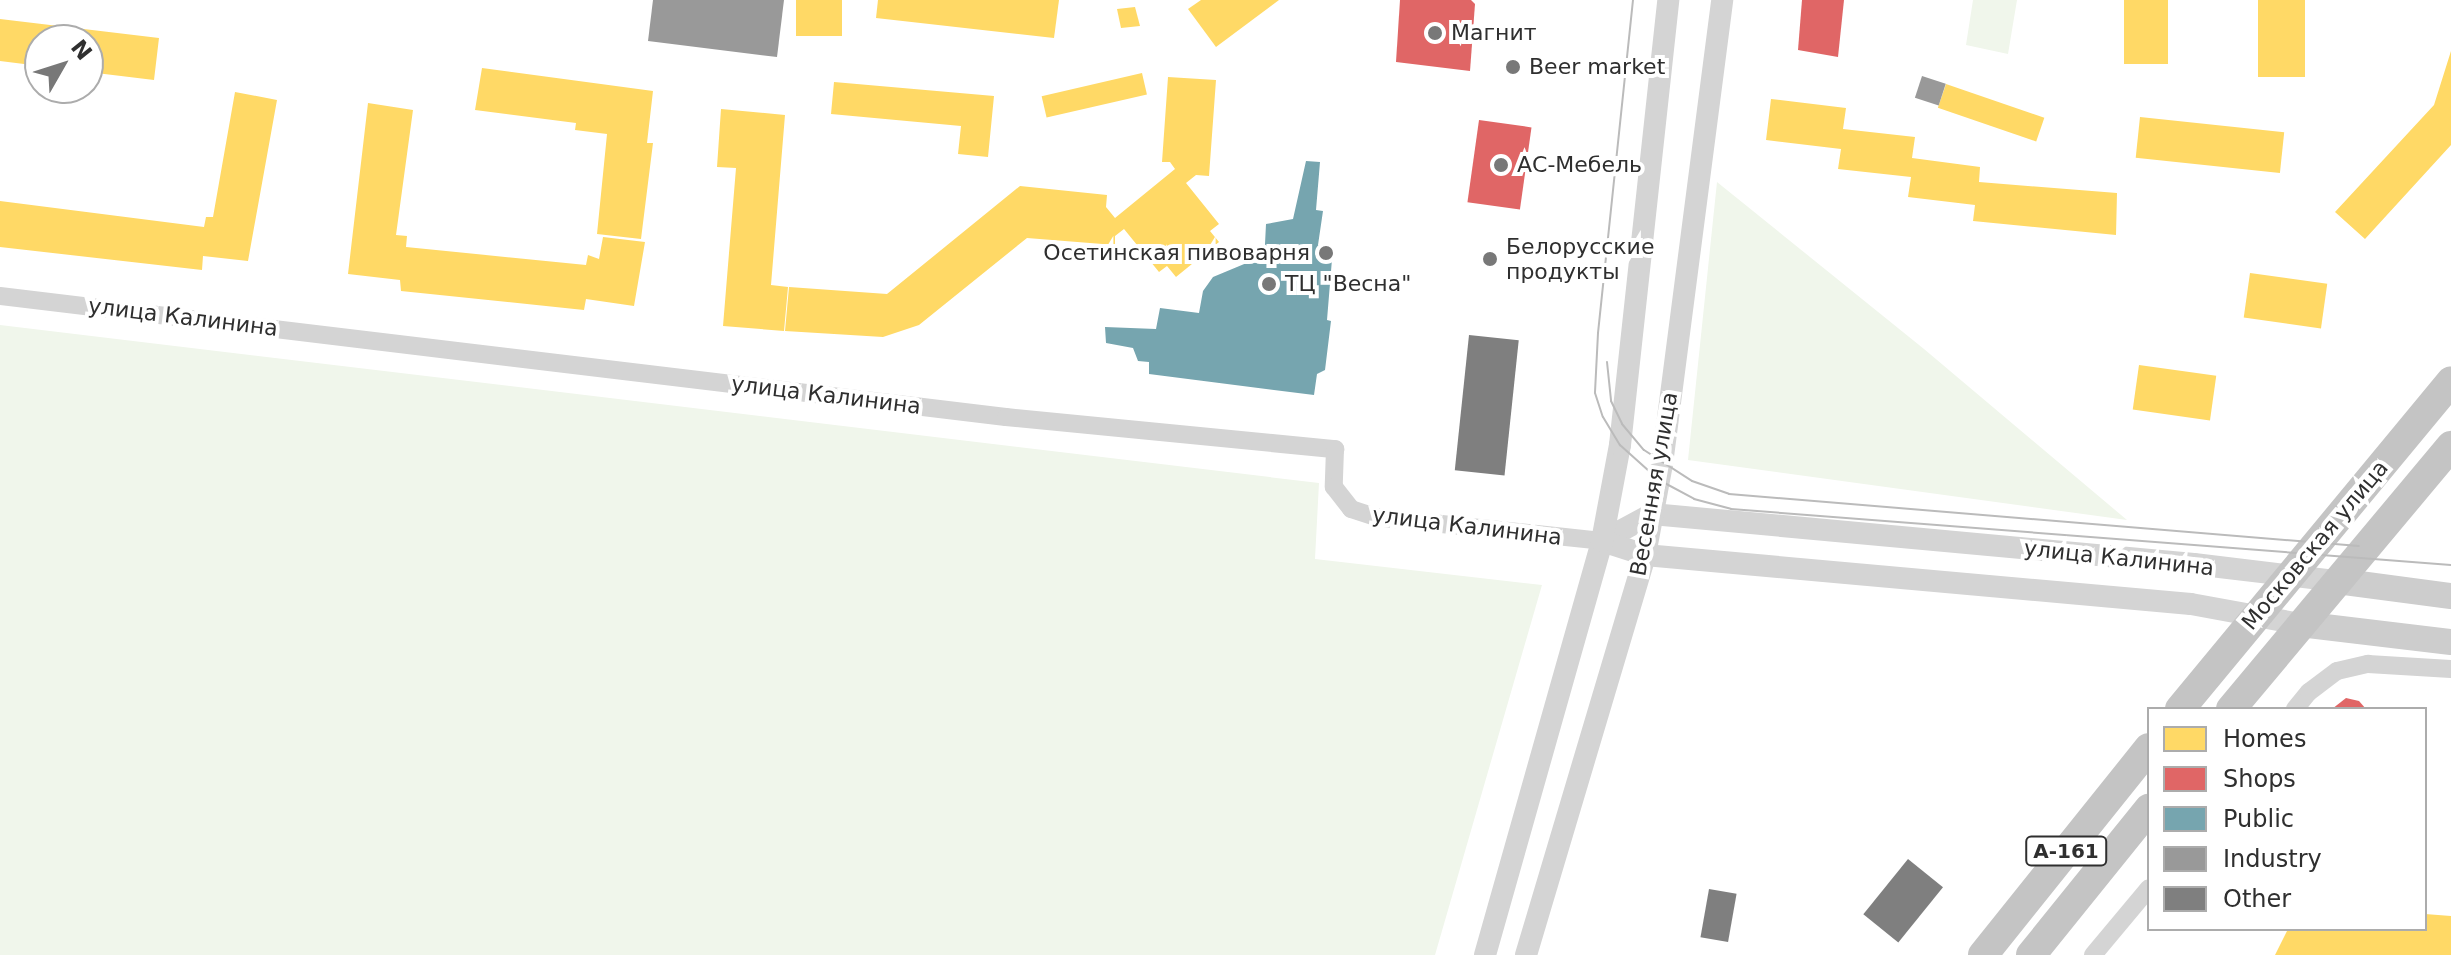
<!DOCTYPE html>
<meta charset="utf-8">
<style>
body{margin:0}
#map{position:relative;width:2451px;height:955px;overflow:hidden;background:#fff;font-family:"DejaVu Sans",sans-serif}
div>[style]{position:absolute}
.green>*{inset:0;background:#f0f6eb}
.homes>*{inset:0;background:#ffd966;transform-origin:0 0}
.shops>*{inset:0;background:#e06666;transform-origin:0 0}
.public>*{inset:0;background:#76a5af}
.industry>*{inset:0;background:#999;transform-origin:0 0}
.building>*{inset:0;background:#7f7f7f;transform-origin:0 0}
.minor>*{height:18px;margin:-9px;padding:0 9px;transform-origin:9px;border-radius:9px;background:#d4d4d4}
.tertiary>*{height:22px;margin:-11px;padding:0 11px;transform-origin:11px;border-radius:11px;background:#d4d4d4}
.secondary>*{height:26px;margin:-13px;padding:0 13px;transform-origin:13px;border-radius:13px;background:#cdcdcd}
.trunk>*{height:30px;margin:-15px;padding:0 15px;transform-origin:15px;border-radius:15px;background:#c4c4c4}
.tram>*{height:2px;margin:-1px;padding:0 1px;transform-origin:1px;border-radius:1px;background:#bbb}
.dots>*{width:22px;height:22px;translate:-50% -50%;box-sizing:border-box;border:4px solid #fff;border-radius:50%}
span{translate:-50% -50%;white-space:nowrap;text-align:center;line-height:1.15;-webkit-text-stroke:8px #fff;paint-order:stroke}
.shield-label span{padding:2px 6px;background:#fff;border:2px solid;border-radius:6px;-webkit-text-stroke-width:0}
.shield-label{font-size:20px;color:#2f2f2f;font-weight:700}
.poi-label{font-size:22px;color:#2f2f2f}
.left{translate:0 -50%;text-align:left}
.right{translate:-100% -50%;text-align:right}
.street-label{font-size:22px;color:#2f2f2f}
.legend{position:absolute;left:2147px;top:707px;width:280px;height:224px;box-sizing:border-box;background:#fff;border:2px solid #acacac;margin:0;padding:10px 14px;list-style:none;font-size:24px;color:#2f2f2f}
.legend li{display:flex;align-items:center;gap:16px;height:40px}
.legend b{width:40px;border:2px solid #acacac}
.north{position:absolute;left:24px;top:24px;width:80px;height:80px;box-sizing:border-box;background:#fff;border:2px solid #acacac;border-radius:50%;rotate:51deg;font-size:22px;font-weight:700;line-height:32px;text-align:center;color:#2f2f2f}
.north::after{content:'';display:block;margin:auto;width:28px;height:36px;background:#787878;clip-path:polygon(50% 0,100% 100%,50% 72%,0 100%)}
</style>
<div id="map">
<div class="green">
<i style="clip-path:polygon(1973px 0,2017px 0,2008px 54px,1966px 45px)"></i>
<i style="clip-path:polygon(1717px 182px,1924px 349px,2127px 520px,1688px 460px)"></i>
<i style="clip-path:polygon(0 325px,1319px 483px,1315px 559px,1542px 585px,1435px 955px,0 955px)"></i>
</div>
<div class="homes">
<i style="left:796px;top:0;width:46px;height:36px"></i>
<i style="clip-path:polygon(878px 0,1059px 0,1054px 38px,876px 18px)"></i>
<i style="clip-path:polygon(1201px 0,1279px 0,1216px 47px,1188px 9px)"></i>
<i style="left:2124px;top:0;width:44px;height:64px"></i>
<i style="left:2258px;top:0;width:47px;height:77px"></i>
<i style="clip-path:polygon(1135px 7px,1140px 26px,1121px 28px,1117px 9px)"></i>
<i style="clip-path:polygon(0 19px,159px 38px,154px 80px,88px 72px,88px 40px,40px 40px,40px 66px,0 61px)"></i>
<i style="clip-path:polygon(2451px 51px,2451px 145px,2365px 239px,2335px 212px,2434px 105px)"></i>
<i style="clip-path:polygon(482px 68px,653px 91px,647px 143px,653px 143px,641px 239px,597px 234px,607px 134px,575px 130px,576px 123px,475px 110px)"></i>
<i style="left:1142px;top:73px;width:22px;height:103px;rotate:77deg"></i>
<i style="clip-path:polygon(1168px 77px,1216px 80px,1209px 176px,1196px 175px,1186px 183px,1219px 224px,1210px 231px,1219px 242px,1176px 277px,1167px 266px,1159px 272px,1124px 229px,1115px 236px,1115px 245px,1027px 238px,919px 325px,883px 337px,785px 331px,789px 287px,887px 294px,1020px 186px,1107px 195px,1106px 207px,1115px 218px,1175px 169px,1170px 162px,1162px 162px)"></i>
<i style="clip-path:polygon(834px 82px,994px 96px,988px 157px,958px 154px,961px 126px,831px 114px)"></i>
<i style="left:1946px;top:84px;width:104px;height:25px;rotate:19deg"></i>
<i style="clip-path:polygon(235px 92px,277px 100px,248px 261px,203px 256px,202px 270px,0 247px,0 201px,204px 227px,206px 217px,213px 217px)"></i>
<i style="clip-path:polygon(1771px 99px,1846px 108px,1843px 129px,1915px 137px,1912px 158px,1980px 167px,1979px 182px,2117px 193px,2116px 235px,1973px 221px,1975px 205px,1908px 197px,1911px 177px,1838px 169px,1841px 149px,1766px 140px)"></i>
<i style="clip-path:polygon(368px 103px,413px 110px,396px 235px,407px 236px,406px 247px,586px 265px,588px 255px,599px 259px,603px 237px,645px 242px,634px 306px,586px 299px,584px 310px,401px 291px,400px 280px,348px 274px)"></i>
<i style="clip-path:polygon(721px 109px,785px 115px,771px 285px,788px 287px,784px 331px,723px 326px,736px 168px,717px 167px)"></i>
<i style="left:2140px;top:117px;width:145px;height:41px;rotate:6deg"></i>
<i style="left:2250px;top:273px;width:78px;height:45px;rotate:8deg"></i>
<i style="left:2139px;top:365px;width:78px;height:45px;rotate:8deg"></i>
<i style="clip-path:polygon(2425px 914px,2451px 916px,2451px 955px,2275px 955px,2288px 929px,2425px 929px)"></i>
</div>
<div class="shops">
<i style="clip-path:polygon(1400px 0,1471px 0,1475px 4px,1470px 71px,1396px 62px)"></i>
<i style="clip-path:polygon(1802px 0,1844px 0,1838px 57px,1798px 50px)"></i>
<i style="left:1479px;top:120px;width:53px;height:83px;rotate:8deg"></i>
<i style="clip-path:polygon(2346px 698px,2359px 701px,2366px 709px,2332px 709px)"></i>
</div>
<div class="public">
<i style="clip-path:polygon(1306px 161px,1320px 162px,1316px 210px,1323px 211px,1318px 245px,1333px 247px,1327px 320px,1331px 321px,1325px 370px,1317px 374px,1314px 395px,1149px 374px,1149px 362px,1138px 361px,1133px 348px,1106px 343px,1105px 327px,1156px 329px,1160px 308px,1199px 313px,1203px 291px,1213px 277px,1249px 262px,1264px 264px,1266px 224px,1293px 219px)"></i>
</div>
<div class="industry">
<i style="clip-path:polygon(653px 0,784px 0,777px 57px,648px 41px)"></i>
<i style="left:1922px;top:76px;width:25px;height:23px;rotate:18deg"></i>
</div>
<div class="building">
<i style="left:1469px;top:335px;width:50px;height:136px;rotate:6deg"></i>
<i style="left:1908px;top:859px;width:45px;height:71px;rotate:39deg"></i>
<i style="left:1709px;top:889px;width:28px;height:49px;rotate:10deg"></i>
</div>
<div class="minor">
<i style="left:0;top:296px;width:1013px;rotate:6.86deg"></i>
<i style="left:1006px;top:417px;width:331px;rotate:5.6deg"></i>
<i style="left:1335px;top:449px;width:38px;rotate:92deg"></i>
<i style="left:1334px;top:487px;width:28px;rotate:52deg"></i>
<i style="left:1351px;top:509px;width:25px;rotate:18deg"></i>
<i style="left:1375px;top:517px;width:228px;rotate:6deg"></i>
<i style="left:2295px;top:709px;width:22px;rotate:-51deg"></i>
<i style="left:2309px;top:692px;width:35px;rotate:-37deg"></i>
<i style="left:2337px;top:671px;width:32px;rotate:-13deg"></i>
<i style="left:2368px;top:664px;width:83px;rotate:3.4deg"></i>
<i style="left:2093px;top:955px;width:87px;rotate:-50.1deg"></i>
</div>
<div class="tertiary">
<i style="left:1602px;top:541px;width:57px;rotate:-28.4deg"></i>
<i style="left:1652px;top:514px;width:544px;rotate:5.27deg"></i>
<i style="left:2194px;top:564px;width:144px;rotate:6.8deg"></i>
<i style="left:1602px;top:541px;width:45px;rotate:18deg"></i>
<i style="left:1645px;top:555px;width:548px;rotate:5.13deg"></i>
<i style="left:2191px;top:604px;width:111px;rotate:10.4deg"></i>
<i style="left:1485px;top:955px;width:430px;rotate:-74.2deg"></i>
<i style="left:1602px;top:541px;width:98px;rotate:-79.4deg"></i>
<i style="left:1620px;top:445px;width:448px;rotate:-83.8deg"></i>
<i style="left:1526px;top:955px;width:417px;rotate:-73.4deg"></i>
<i style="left:1645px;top:555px;width:93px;rotate:-79.4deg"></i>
<i style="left:1662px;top:464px;width:468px;rotate:-82.6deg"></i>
</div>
<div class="secondary">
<i style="left:2337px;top:581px;width:115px;rotate:7.5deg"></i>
<i style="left:2300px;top:624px;width:152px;rotate:6.8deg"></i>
</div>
<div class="trunk">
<i style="left:2180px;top:709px;width:425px;rotate:-50.4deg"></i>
<i style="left:2231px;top:709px;width:343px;rotate:-50.1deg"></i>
<i style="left:1983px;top:955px;width:265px;rotate:-51.3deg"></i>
<i style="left:2031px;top:955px;width:188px;rotate:-51.1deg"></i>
</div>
<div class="tram">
<i style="left:1633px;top:0;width:335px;rotate:96deg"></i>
<i style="left:1598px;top:333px;width:60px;rotate:92.9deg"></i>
<i style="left:1595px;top:393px;width:25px;rotate:72deg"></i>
<i style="left:1603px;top:417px;width:33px;rotate:59deg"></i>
<i style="left:1620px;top:445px;width:52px;rotate:41.9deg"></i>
<i style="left:1659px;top:480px;width:40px;rotate:28deg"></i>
<i style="left:1694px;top:499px;width:38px;rotate:15deg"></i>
<i style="left:1731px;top:509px;width:722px;rotate:4.45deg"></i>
<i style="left:1607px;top:362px;width:39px;rotate:84deg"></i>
<i style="left:1611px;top:401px;width:25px;rotate:64deg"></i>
<i style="left:1622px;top:424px;width:34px;rotate:50deg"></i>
<i style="left:1644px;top:450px;width:57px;rotate:32.9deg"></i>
<i style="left:1692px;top:481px;width:39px;rotate:19deg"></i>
<i style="left:1729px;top:494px;width:632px;rotate:4.72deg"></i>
</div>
<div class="dots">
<i style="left:1435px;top:33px;background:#787878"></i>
<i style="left:1513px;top:67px;background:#787878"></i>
<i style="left:1501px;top:165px;background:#787878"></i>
<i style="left:1326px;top:253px;background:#787878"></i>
<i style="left:1490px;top:259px;background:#787878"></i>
<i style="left:1269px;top:284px;background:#787878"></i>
</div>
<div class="shield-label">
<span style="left:2066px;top:851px">А-161</span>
</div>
<div class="poi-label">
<span class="left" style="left:1451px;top:33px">Магнит</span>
<span class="left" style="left:1529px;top:67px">Beer market</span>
<span class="left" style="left:1517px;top:165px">АС-Мебель</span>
<span class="left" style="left:1506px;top:259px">Белорусские<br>продукты</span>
<span class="right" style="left:1310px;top:253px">Осетинская пивоварня</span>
<span class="left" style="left:1285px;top:284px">ТЦ "Весна"</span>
</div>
<div class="street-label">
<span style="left:183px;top:317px;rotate:7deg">улица Калинина</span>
<span style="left:826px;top:395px;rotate:7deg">улица Калинина</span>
<span style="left:1654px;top:484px;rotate:-80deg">Весенняя улица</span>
<span style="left:1467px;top:526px;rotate:7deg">улица Калинина</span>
<span style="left:2315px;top:545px;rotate:-50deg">Московская улица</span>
<span style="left:2119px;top:558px;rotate:6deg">улица Калинина</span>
</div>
<ul class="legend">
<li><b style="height:22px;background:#ffd966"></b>Homes</li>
<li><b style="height:22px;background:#e06666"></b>Shops</li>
<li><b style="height:22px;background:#76a5af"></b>Public</li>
<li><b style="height:22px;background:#999"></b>Industry</li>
<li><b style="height:22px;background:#7f7f7f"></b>Other</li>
</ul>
<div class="north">N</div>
</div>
